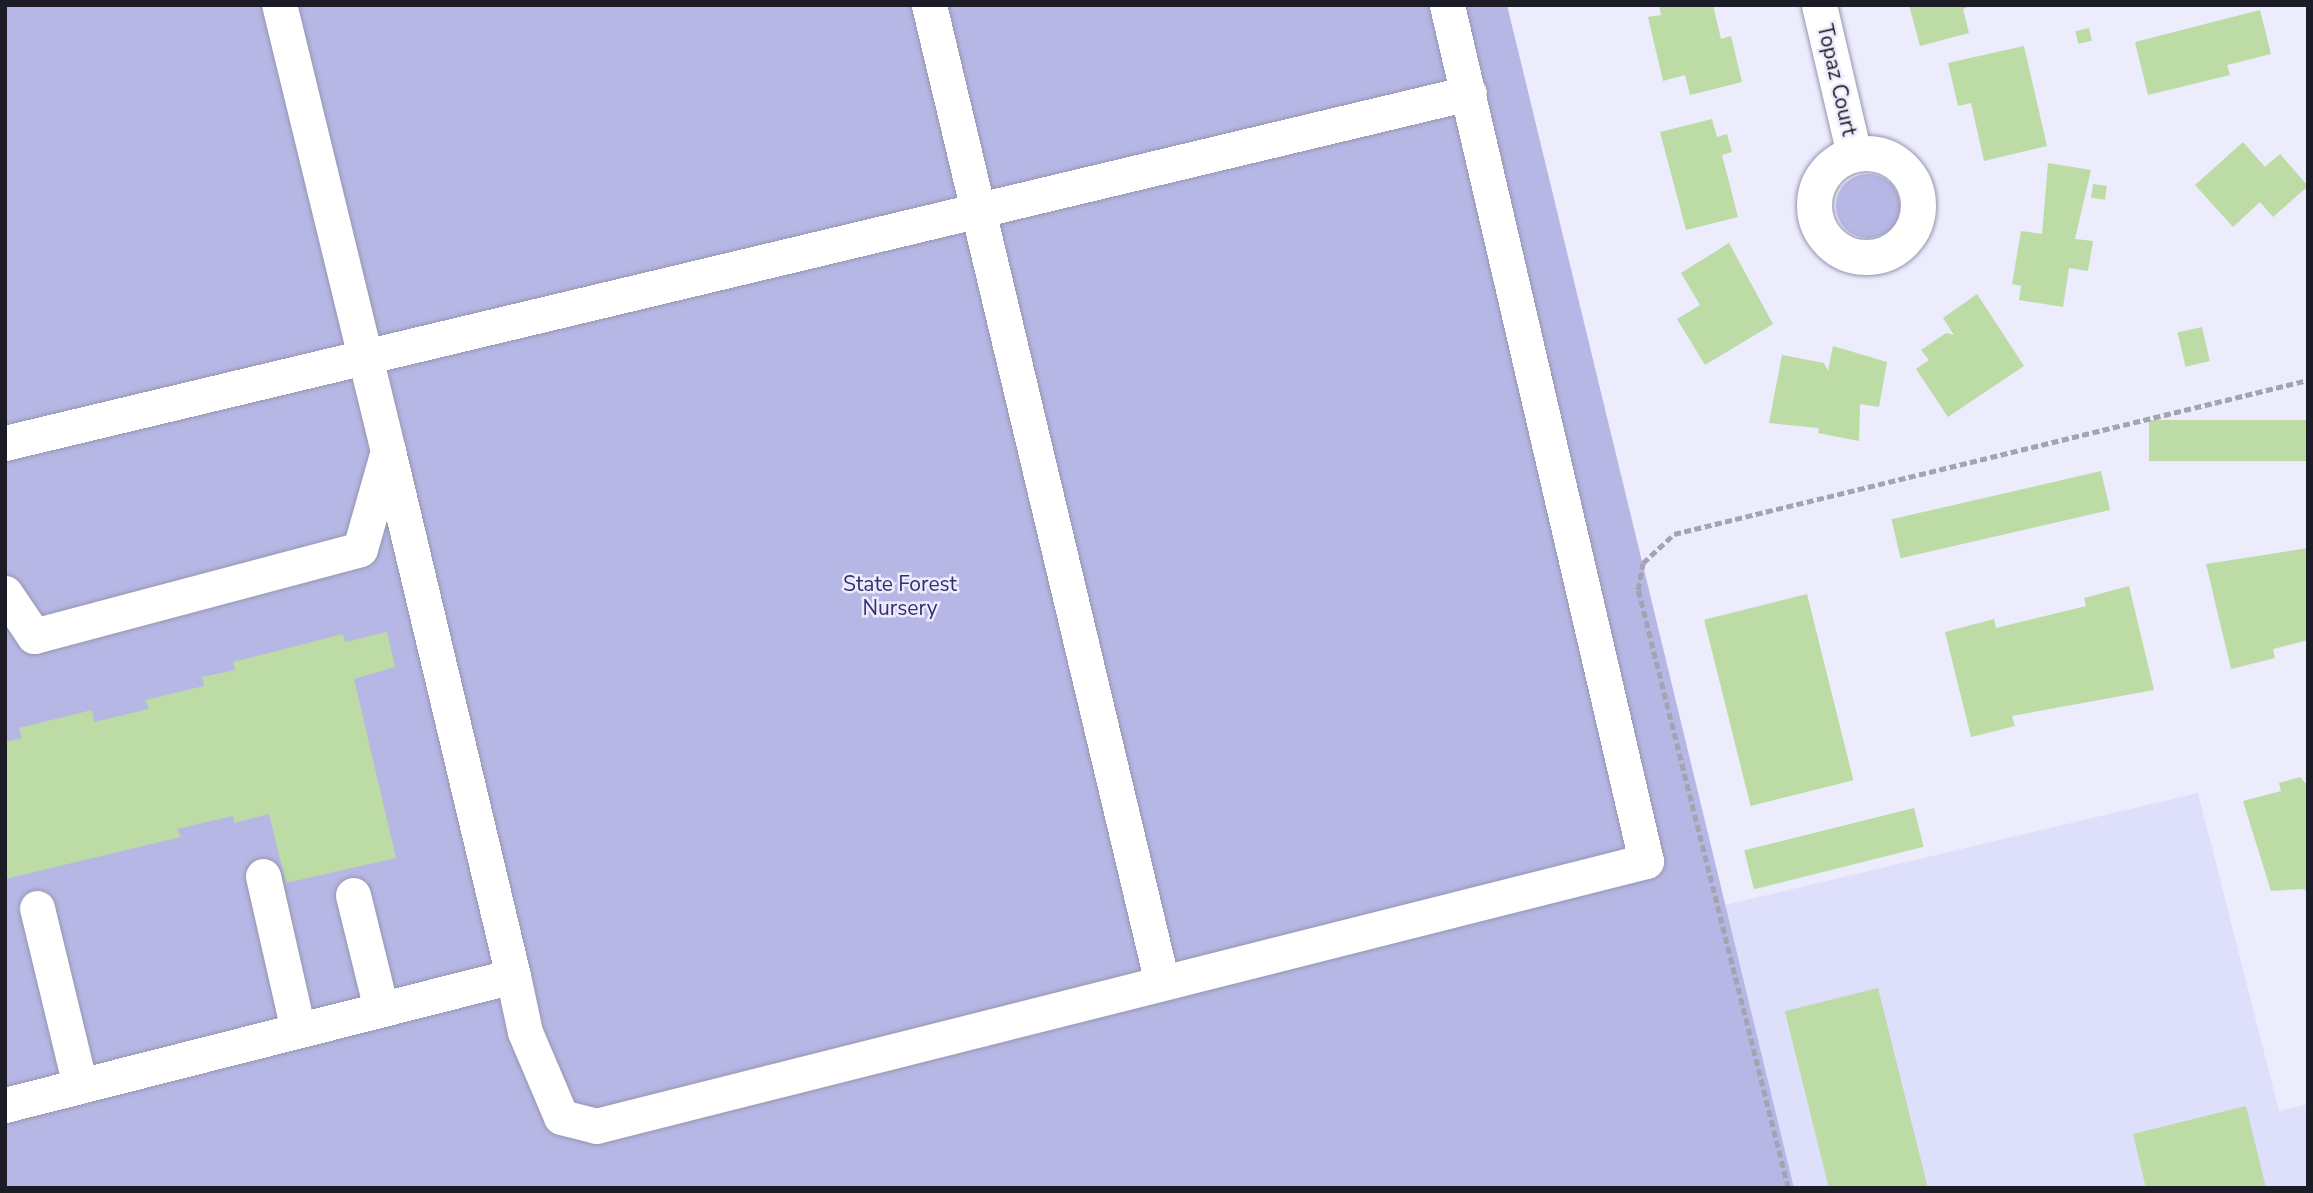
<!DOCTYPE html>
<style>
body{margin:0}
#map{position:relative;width:2313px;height:1193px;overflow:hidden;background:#ececfd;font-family:"Nunito Sans",sans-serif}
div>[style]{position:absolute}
.built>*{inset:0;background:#dedffa}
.green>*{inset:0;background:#b7b7e6}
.round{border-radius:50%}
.building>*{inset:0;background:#bcdba5;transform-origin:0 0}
.path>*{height:4.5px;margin-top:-2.25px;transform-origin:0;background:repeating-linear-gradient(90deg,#a3a3b2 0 7px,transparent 0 10.5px)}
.roads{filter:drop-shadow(0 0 2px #9596af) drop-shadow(0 0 2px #9596af)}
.minor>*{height:35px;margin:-17.5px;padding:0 17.5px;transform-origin:17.5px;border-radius:17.5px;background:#fff}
.minor>.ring{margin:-17.5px;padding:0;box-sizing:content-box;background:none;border:35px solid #fff;border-radius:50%}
span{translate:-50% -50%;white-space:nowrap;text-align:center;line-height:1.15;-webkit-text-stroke:5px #ececfd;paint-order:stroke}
.street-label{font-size:21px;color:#1c1c26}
.park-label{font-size:21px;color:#362e6f}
.frame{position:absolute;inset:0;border:7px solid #1c1c26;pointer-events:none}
</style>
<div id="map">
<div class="built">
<i style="clip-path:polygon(2198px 793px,2279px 1111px,2308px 1104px,2308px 1188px,1794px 1188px,1725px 905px)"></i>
</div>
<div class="green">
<i style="clip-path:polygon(5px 5px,1507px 5px,1794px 1188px,5px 1188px)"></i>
<i class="round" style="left:1836px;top:174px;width:64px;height:64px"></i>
</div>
<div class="building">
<i style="clip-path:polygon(1659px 5px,1713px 5px,1721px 39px,1731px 36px,1742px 82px,1690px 95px,1685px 75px,1663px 81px,1648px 17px,1661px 15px)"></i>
<i style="clip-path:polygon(1909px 5px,1972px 5px,1963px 9px,1969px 33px,1920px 46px)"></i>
<i style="clip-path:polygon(2260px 10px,2271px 54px,2227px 65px,2230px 75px,2148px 95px,2135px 42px)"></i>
<i style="left:2089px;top:28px;width:13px;height:14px;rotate:77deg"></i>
<i style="clip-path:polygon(2024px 46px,2047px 146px,1984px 161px,1971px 103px,1958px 106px,1948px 63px)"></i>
<i style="clip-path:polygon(1712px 119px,1717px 137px,1727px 134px,1732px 152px,1722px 155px,1738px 217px,1686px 230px,1660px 132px)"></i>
<i style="clip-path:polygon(2243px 142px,2265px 167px,2280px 154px,2308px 186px,2273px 217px,2260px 202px,2233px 227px,2195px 185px)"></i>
<i style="clip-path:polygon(2048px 163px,2091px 170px,2075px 239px,2093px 241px,2088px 271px,2069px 268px,2063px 307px,2019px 300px,2021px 286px,2012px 284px,2021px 231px,2042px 234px)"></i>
<i style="left:2093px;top:184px;width:14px;height:14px;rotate:8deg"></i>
<i style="clip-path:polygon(1729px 243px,1773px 324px,1705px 365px,1677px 319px,1700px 305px,1681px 273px)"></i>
<i style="clip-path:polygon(1977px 294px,2024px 366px,1948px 417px,1916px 369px,1929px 360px,1921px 350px,1946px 333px,1954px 335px,1943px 318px)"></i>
<i style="left:2202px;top:327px;width:35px;height:25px;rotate:77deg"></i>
<i style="clip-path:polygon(1833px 346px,1887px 362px,1879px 407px,1860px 404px,1859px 441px,1818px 433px,1819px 428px,1769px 423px,1782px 355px,1824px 363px,1828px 371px)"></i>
<i style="left:2308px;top:420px;width:41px;height:159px;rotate:90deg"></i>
<i style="left:2101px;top:471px;width:40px;height:215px;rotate:77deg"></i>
<i style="clip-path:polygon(2308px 548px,2308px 640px,2273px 649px,2275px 658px,2231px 669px,2206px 564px)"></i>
<i style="clip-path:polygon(2129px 586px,2154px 690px,2012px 716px,2015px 726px,1971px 737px,1945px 632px,1994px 619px,1996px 628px,2086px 606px,2084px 598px)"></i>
<i style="left:1807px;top:594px;width:192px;height:106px;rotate:76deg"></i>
<i style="clip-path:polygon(387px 632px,395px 667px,354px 679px,396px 858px,286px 883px,269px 814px,234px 823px,233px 816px,177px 829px,181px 837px,5px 879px,5px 742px,22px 738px,19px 728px,92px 710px,94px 722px,149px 709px,145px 700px,204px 686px,202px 677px,235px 670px,233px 662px,343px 634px,345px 642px)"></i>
<i style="clip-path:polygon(2300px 777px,2308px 786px,2307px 898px,2305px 889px,2271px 891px,2243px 801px,2281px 791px,2279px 783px)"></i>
<i style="left:1914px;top:808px;width:40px;height:175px;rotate:76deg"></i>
<i style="left:1878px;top:988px;width:206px;height:96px;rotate:76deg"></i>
<i style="clip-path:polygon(2246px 1106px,2266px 1188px,2146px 1188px,2133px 1134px)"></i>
</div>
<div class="path">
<i style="left:1788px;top:1188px;width:617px;rotate:-104.08deg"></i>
<i style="left:1638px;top:590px;width:27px;rotate:-80deg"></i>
<i style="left:1643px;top:563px;width:42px;rotate:-43.1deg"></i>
<i style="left:1674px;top:534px;width:652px;rotate:-13.65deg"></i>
</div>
<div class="roads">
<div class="minor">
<i style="left:929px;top:5px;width:1001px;rotate:76.6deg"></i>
<i style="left:1819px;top:5px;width:153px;rotate:76.8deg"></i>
<i class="ring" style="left:1814px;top:153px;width:69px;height:69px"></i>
<i style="left:5px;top:443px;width:1505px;rotate:-13.45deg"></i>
<i style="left:5px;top:593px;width:52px;rotate:56deg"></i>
<i style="left:34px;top:636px;width:337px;rotate:-14.9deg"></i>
<i style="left:360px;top:549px;width:102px;rotate:-74.1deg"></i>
<i style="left:388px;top:451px;width:459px;rotate:-103.7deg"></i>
<i style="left:263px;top:876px;width:158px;rotate:77.2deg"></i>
<i style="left:353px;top:895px;width:117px;rotate:76.2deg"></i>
<i style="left:37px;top:908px;width:183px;rotate:76.4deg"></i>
<i style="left:513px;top:976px;width:57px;rotate:77.9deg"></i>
<i style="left:525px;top:1032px;width:92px;rotate:67deg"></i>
<i style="left:561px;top:1117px;width:36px;rotate:14deg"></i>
<i style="left:596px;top:1126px;width:1083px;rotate:-14.16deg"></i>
<i style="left:1646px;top:861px;width:879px;rotate:-103.09deg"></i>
<i style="left:5px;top:1105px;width:524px;rotate:-14.25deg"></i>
<i style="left:513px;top:976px;width:540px;rotate:-103.39deg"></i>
</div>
</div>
<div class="street-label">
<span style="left:1837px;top:80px;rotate:77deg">Topaz Court</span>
</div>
<div class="park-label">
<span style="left:900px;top:596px">State Forest<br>Nursery</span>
</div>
<div class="frame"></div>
</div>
